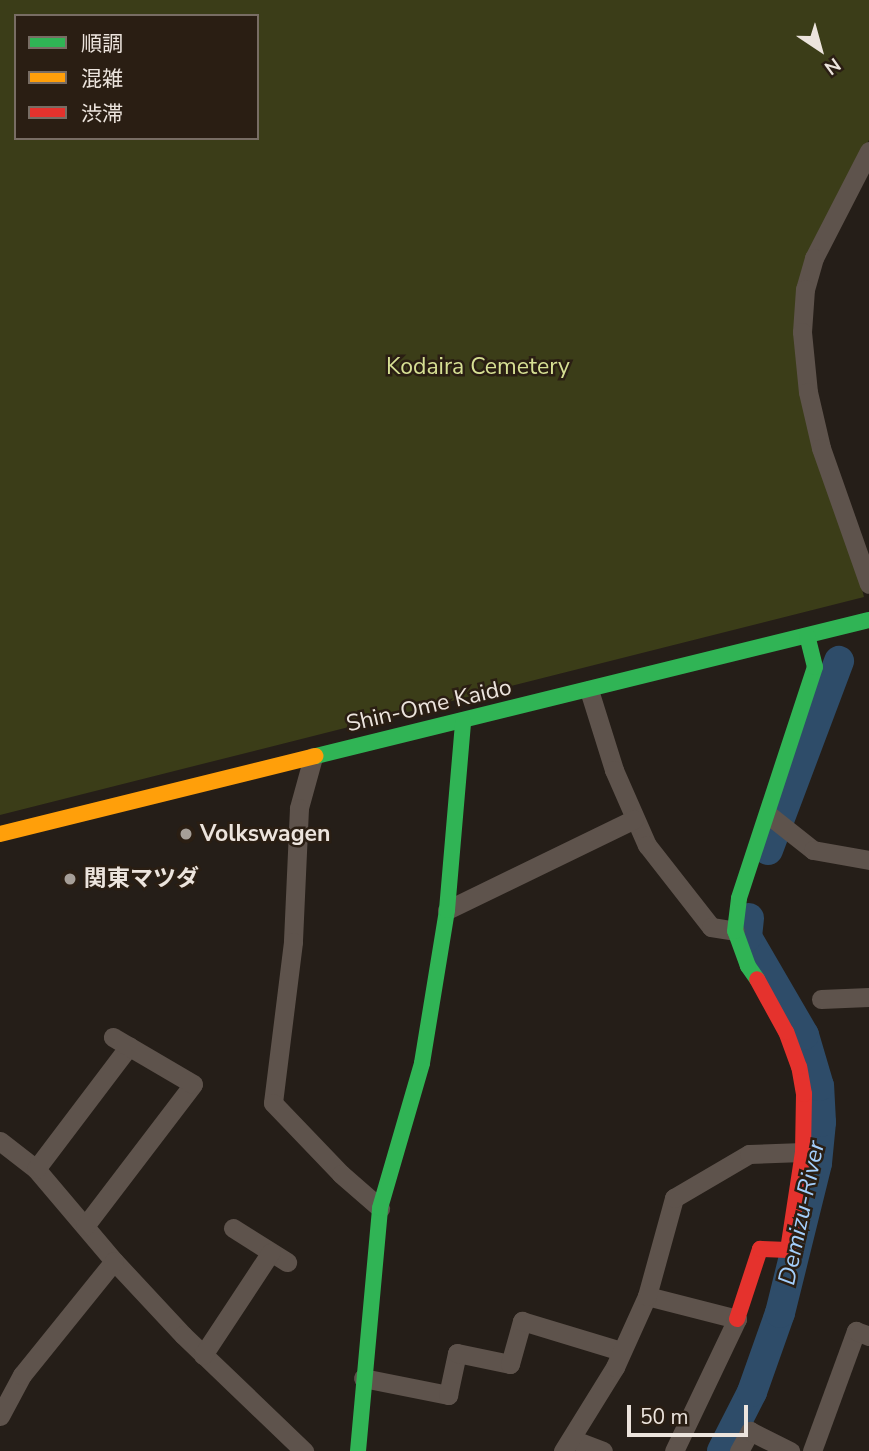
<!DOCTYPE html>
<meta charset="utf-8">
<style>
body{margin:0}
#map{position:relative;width:869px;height:1451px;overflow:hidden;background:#251e18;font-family:"Nunito Sans","Noto Sans JP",sans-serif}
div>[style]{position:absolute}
.green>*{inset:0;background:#3b3d18}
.river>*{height:30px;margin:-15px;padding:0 15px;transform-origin:15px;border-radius:15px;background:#2e4c69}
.street>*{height:19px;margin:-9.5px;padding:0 9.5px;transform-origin:9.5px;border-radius:9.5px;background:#5e534c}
.fast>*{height:16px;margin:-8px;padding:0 8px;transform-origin:8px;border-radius:8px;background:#30b455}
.slow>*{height:16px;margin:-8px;padding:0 8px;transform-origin:8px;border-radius:8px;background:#ff9f0a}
.jam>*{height:16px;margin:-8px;padding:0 8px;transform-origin:8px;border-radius:8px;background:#e5322d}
.dots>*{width:19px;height:19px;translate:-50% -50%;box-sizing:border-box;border:4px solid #2a1e13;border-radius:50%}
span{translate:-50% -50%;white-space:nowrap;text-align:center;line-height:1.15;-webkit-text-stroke:5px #2a1e13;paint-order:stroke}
.park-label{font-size:23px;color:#d6df93}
.street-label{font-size:23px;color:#ece4dd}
.poi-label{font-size:23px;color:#ece4dd;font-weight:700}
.left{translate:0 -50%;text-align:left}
.water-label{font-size:24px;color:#a4cffc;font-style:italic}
.legend{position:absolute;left:14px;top:14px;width:245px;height:126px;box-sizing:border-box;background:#2a1e13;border:2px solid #786d64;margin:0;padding:9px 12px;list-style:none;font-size:21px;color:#ece4dd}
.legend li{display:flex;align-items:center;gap:14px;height:35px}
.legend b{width:35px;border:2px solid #786d64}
.north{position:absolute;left:785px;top:14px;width:70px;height:70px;-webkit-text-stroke:5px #2a1e13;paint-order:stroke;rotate:144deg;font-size:19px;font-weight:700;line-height:28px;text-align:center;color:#ece4dd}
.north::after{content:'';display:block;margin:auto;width:24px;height:32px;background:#ece4dd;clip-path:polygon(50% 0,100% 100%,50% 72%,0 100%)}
.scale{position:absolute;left:627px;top:1405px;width:121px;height:32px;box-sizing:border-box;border:4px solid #ece4dd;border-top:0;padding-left:9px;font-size:21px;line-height:24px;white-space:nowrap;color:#ece4dd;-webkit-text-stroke:5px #2a1e13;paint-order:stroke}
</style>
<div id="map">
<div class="green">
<i style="clip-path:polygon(evenodd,0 0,869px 0,869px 140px,807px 257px,797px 328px,864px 597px,0 815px,0 0,16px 16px,257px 16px,257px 138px,16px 138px,16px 16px)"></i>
</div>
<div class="river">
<i style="left:768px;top:850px;width:202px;rotate:-69.4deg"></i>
<i style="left:722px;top:1451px;width:66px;rotate:-63deg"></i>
<i style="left:752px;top:1392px;width:84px;rotate:-70.5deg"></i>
<i style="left:780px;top:1313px;width:154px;rotate:-76.1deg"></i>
<i style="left:817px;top:1163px;width:41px;rotate:-84.4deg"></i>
<i style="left:821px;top:1122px;width:36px;rotate:-93deg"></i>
<i style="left:819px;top:1086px;width:53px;rotate:-106.4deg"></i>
<i style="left:804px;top:1035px;width:113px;rotate:-120.2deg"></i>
<i style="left:747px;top:937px;width:19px;rotate:-84deg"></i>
</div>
<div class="street">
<i style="left:869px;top:151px;width:120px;rotate:117.2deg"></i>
<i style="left:814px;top:258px;width:32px;rotate:106deg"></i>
<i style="left:805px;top:289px;width:43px;rotate:94deg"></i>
<i style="left:802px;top:332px;width:60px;rotate:84.3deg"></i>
<i style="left:808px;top:392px;width:57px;rotate:76.9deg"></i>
<i style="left:821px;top:448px;width:144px;rotate:70.6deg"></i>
<i style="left:589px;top:690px;width:84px;rotate:72.6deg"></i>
<i style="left:614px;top:770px;width:82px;rotate:66.3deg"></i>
<i style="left:647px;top:845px;width:104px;rotate:52deg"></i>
<i style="left:711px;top:927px;width:24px;rotate:9deg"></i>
<i style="left:313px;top:757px;width:53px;rotate:105.4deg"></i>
<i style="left:299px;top:808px;width:134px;rotate:92.6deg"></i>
<i style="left:293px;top:942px;width:162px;rotate:97.1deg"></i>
<i style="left:273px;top:1103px;width:98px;rotate:46.2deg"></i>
<i style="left:341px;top:1174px;width:52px;rotate:41.1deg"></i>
<i style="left:770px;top:816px;width:55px;rotate:38.3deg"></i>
<i style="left:813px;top:850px;width:57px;rotate:10.1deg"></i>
<i style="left:447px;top:910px;width:208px;rotate:-25.9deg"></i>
<i style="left:821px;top:999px;width:48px;rotate:-2.4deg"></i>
<i style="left:0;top:1141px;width:46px;rotate:37.9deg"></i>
<i style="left:36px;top:1169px;width:121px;rotate:49.7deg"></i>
<i style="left:114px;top:1261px;width:101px;rotate:47deg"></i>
<i style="left:183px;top:1335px;width:168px;rotate:43.8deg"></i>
<i style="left:36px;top:1169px;width:154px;rotate:-52.9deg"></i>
<i style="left:85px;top:1226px;width:178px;rotate:-52.7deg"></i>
<i style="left:193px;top:1084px;width:93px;rotate:-149.6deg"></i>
<i style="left:233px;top:1228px;width:64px;rotate:32.2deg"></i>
<i style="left:647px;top:1296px;width:93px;rotate:14.3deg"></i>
<i style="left:737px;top:1319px;width:146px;rotate:115.5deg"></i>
<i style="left:203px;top:1355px;width:123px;rotate:-56.6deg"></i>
<i style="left:363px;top:1378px;width:87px;rotate:11.3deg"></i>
<i style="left:448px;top:1395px;width:43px;rotate:-77.9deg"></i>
<i style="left:457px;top:1353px;width:54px;rotate:11.7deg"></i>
<i style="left:510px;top:1364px;width:45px;rotate:-74.4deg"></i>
<i style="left:522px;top:1321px;width:103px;rotate:16.9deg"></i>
<i style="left:0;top:1416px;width:47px;rotate:-61.8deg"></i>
<i style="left:22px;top:1375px;width:146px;rotate:-51.1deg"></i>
<i style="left:572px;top:1439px;width:33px;rotate:21deg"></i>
<i style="left:563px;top:1451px;width:99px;rotate:-58.2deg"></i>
<i style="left:615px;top:1367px;width:78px;rotate:-65.7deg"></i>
<i style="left:647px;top:1296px;width:102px;rotate:-74.6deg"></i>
<i style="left:674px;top:1198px;width:87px;rotate:-30.4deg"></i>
<i style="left:749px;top:1154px;width:54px;rotate:-2.1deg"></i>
<i style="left:739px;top:1451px;width:23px;rotate:-61deg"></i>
<i style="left:750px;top:1431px;width:45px;rotate:26.6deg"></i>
<i style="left:812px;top:1451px;width:128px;rotate:-69.9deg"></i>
<i style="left:856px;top:1331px;width:14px;rotate:21deg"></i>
</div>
<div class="fast">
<i style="left:316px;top:756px;width:569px;rotate:-13.82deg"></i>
<i style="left:757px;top:979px;width:16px;rotate:-125deg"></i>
<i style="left:748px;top:966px;width:37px;rotate:-110deg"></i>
<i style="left:735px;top:931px;width:33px;rotate:-83deg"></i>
<i style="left:739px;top:898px;width:243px;rotate:-71.8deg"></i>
<i style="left:815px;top:667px;width:32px;rotate:-104deg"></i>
<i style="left:358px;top:1451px;width:244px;rotate:-84.8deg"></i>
<i style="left:380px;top:1208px;width:151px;rotate:-73.8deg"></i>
<i style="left:422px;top:1063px;width:155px;rotate:-80.7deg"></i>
<i style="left:447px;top:910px;width:189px;rotate:-85.1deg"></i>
</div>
<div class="slow">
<i style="left:0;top:834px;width:325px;rotate:-13.9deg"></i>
</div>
<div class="jam">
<i style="left:737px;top:1319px;width:74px;rotate:-71.8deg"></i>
<i style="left:760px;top:1249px;width:28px;rotate:2deg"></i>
<i style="left:788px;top:1250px;width:99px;rotate:-81.3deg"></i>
<i style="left:803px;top:1152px;width:58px;rotate:-89deg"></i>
<i style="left:804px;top:1094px;width:27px;rotate:-100deg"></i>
<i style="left:799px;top:1067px;width:37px;rotate:-110deg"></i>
<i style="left:786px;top:1032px;width:60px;rotate:-118.7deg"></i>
</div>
<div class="dots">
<i style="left:186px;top:834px;background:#a69f98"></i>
<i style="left:70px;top:879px;background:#a69f98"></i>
</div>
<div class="park-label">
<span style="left:478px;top:367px">Kodaira Cemetery</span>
</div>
<div class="street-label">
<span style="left:429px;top:706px;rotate:-13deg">Shin-Ome Kaido</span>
</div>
<div class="poi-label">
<span class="left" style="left:200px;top:834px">Volkswagen</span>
<span class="left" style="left:84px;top:879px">関東マツダ</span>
</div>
<div class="water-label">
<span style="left:802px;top:1213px;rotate:-78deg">Demizu-River</span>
</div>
<ul class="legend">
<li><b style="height:9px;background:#30b455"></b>順調</li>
<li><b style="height:9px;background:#ff9f0a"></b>混雑</li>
<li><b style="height:9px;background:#e5322d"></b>渋滞</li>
</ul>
<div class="north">N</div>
<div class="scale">50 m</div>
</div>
